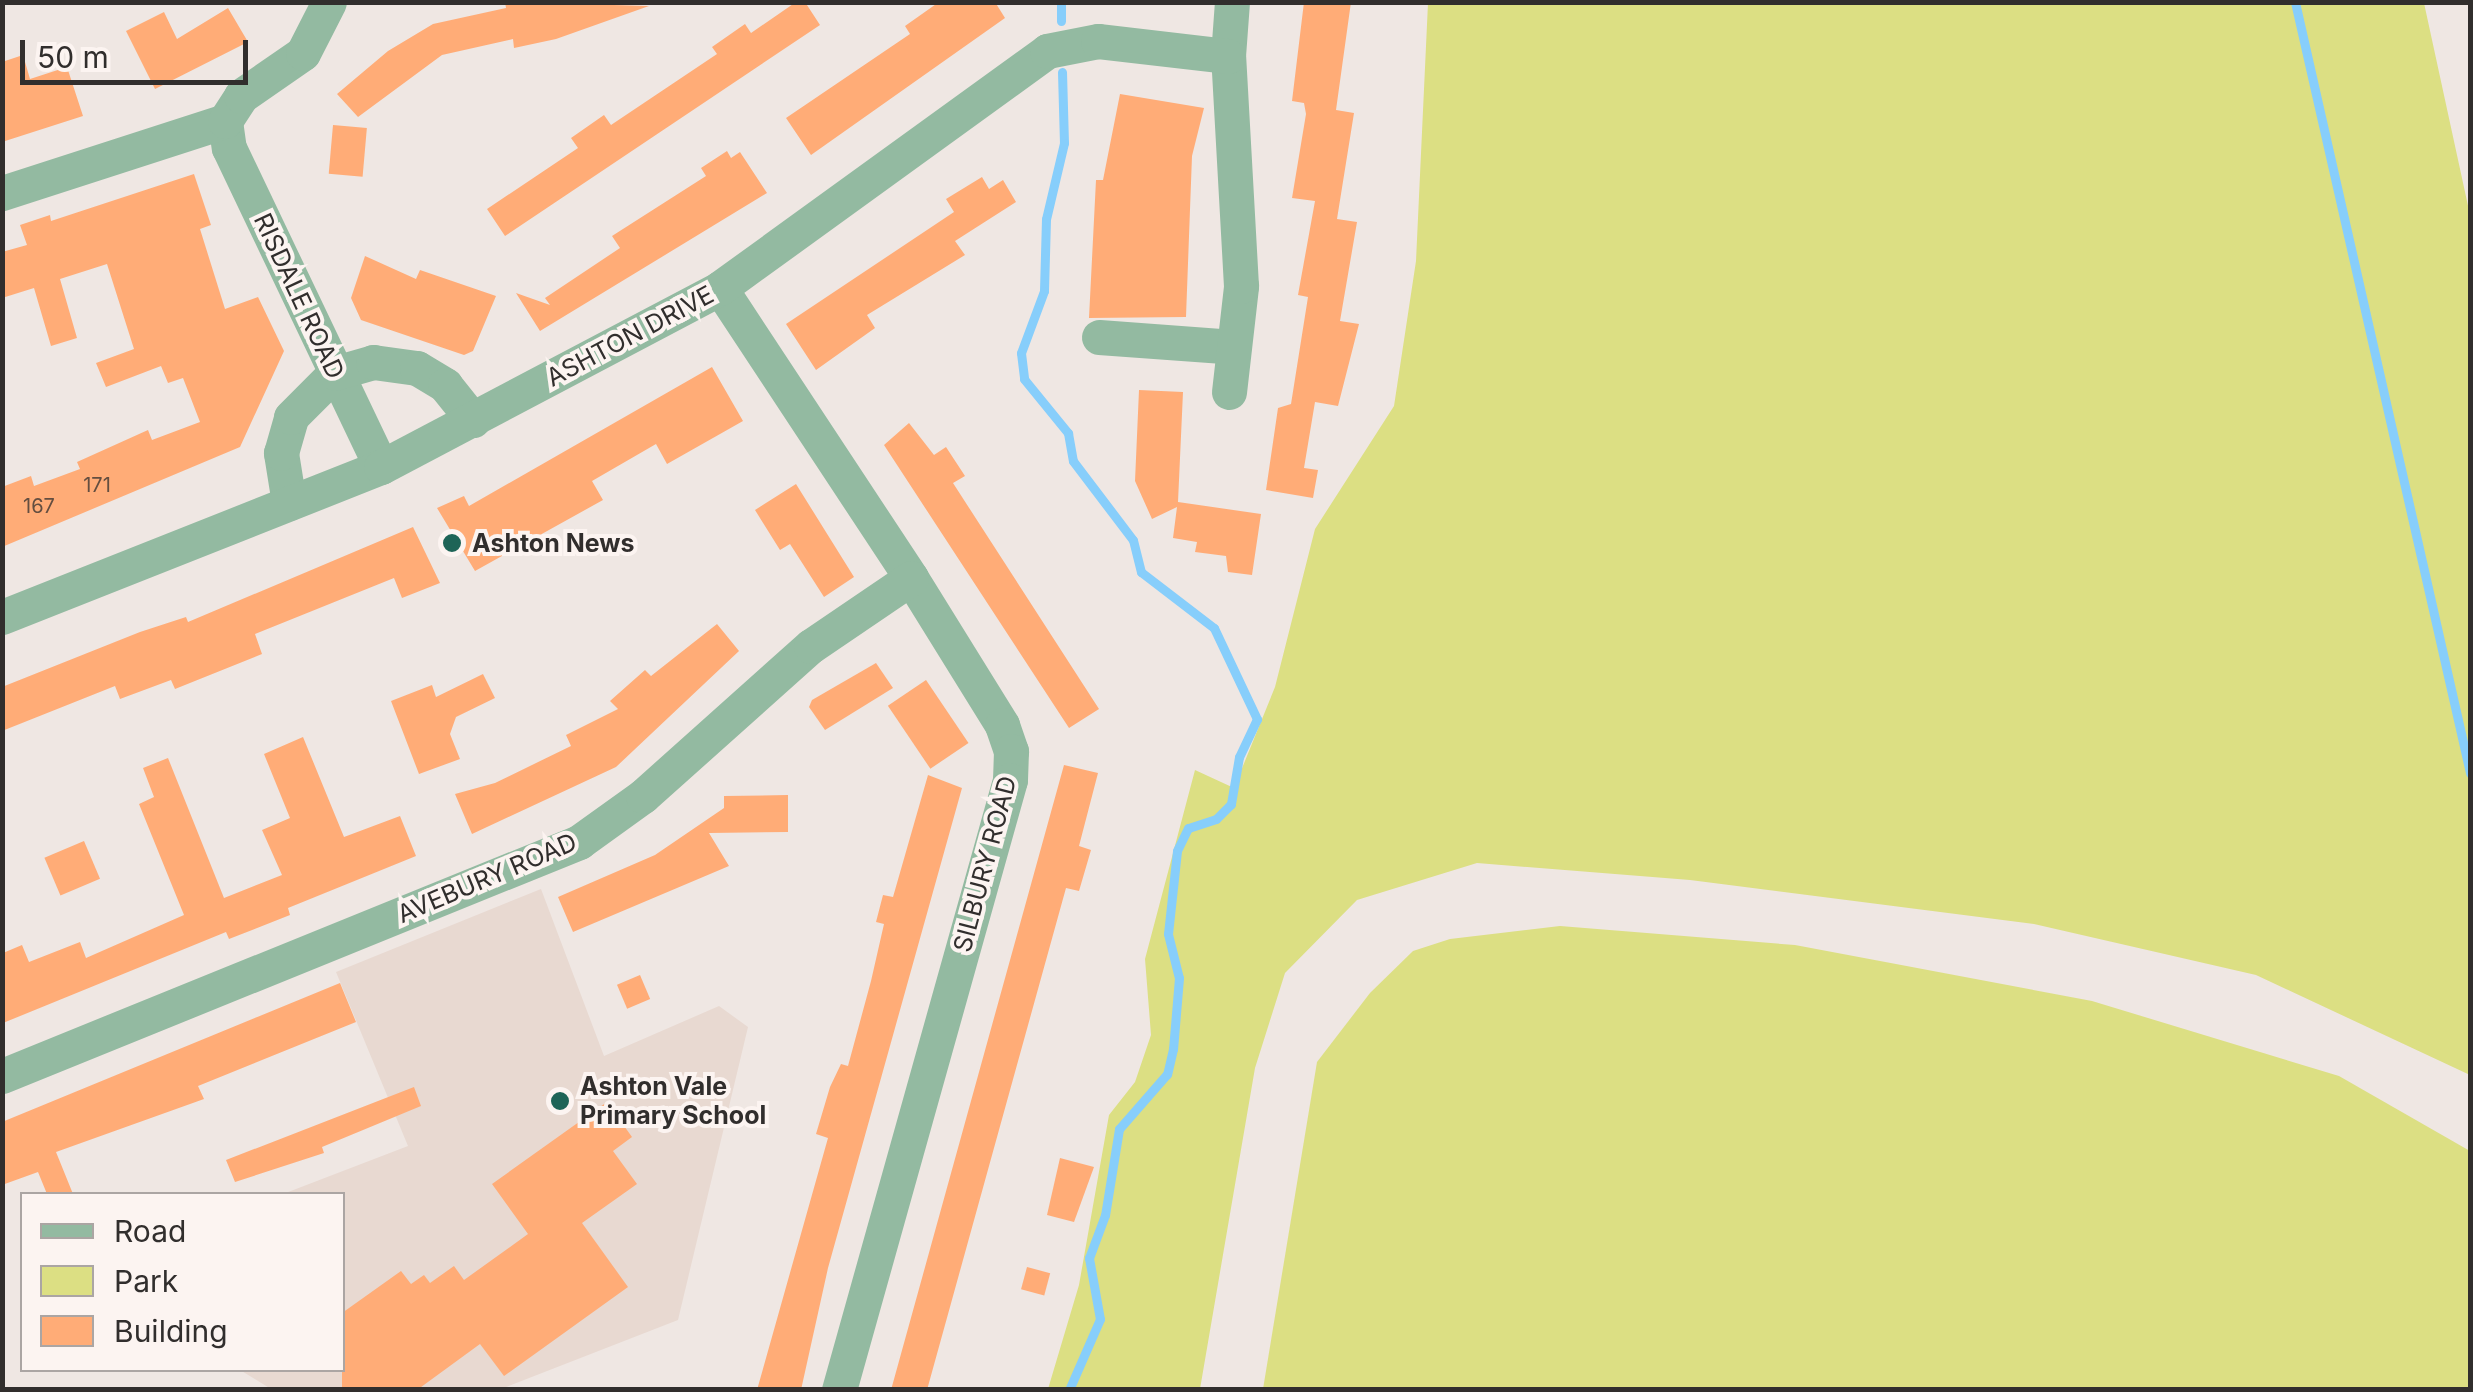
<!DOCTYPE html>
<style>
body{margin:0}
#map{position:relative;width:2473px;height:1392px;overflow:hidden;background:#efe7e3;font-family:Inter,sans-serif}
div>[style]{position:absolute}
.built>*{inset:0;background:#e8d9d1}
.green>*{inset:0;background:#dcdf83}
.stream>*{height:9px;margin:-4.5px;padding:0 4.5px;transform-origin:4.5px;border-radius:4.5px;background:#87cefb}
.building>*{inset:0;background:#ffac77;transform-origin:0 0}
.minor>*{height:35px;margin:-17.5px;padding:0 17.5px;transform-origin:17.5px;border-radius:17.5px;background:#93baa1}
.dots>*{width:28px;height:28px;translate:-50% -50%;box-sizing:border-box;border:5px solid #fcf4f1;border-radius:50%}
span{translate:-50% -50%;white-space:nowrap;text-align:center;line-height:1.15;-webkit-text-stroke:8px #fcf4f1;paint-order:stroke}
.number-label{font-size:20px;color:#644e40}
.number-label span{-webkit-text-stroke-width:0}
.street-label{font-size:25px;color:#312e2d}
.poi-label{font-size:25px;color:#312e2d;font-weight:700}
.left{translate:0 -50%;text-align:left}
.frame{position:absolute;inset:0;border:5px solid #312e2d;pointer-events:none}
.legend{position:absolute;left:20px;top:1192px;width:325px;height:180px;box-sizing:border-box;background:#fcf4f1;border:2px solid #aba5a3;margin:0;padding:12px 18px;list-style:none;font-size:30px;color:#312e2d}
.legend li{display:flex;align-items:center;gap:20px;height:50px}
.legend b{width:50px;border:2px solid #aba5a3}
.scale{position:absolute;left:20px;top:40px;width:228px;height:45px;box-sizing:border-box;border:5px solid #312e2d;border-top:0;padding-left:12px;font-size:30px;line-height:35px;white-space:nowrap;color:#312e2d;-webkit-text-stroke:8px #fcf4f1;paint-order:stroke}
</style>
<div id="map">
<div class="built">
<i style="clip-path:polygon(541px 889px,604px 1056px,719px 1006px,748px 1027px,678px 1320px,501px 1389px,271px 1389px,240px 1370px,342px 1370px,342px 1194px,283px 1194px,408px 1146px,336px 972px)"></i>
</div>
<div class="green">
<i style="clip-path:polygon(1428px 3px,2424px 3px,2470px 215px,2470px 1075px,2256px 975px,2034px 924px,1690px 880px,1477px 863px,1357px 900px,1285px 973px,1255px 1068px,1200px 1389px,1048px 1389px,1079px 1285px,1109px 1115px,1135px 1082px,1151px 1035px,1145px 959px,1195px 770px,1234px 788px,1275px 687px,1315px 529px,1394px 406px,1416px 261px)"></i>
<i style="clip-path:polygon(1560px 926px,1795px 945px,2092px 1001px,2339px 1076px,2470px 1151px,2470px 1389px,1263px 1389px,1317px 1062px,1370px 993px,1413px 951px,1450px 939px)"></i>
</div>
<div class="stream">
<i style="left:1061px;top:2px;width:19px;rotate:90deg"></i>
<i style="left:2295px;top:2px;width:791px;rotate:77.21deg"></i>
<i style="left:1062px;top:72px;width:71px;rotate:88.4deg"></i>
<i style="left:1064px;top:143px;width:78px;rotate:103.3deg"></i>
<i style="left:1046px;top:219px;width:72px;rotate:91.6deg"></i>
<i style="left:1044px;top:291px;width:66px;rotate:110.4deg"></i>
<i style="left:1021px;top:353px;width:26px;rotate:83deg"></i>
<i style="left:1024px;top:379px;width:70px;rotate:50.8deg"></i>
<i style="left:1068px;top:433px;width:28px;rotate:80deg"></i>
<i style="left:1073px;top:461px;width:99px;rotate:52.8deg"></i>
<i style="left:1133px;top:540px;width:33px;rotate:76deg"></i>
<i style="left:1141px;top:572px;width:92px;rotate:37.5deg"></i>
<i style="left:1214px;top:628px;width:101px;rotate:64.7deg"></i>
<i style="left:1257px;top:719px;width:42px;rotate:115.3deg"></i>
<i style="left:1239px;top:757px;width:48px;rotate:99.7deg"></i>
<i style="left:1231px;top:804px;width:21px;rotate:135deg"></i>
<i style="left:1216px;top:819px;width:29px;rotate:162deg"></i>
<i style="left:1188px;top:828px;width:25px;rotate:116deg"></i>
<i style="left:1177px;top:851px;width:83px;rotate:96.2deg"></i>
<i style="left:1168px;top:934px;width:45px;rotate:76deg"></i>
<i style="left:1179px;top:978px;width:71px;rotate:94.8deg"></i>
<i style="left:1173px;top:1049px;width:26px;rotate:103deg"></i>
<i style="left:1167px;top:1074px;width:73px;rotate:131.1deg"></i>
<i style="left:1119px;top:1129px;width:87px;rotate:99.2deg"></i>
<i style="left:1105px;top:1215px;width:46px;rotate:110.4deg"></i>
<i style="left:1089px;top:1258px;width:62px;rotate:79.8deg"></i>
<i style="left:1100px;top:1319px;width:77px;rotate:113.6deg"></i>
</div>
<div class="building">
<i style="clip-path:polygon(505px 2px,649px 6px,556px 39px,514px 48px,513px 39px,442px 55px,358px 117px,337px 94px,388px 51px,433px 24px,506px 8px)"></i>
<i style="clip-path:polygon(796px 2px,805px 2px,820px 25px,505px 236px,487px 209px,578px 148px,571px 138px,604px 115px,611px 125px,717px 54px,712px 47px,745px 24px,751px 33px)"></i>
<i style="clip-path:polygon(939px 2px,995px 2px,1005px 18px,811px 155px,786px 118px,910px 34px,905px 26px)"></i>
<i style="clip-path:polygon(1304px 2px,1351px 2px,1336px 110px,1354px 113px,1337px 219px,1357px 222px,1340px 321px,1359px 324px,1338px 406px,1315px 402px,1304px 468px,1318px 470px,1313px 498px,1266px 490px,1278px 408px,1291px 404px,1308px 297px,1298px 295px,1315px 201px,1292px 198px,1306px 114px,1304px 103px,1292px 101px)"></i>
<i style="clip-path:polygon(228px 8px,248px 42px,155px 89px,126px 31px,164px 12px,177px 39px)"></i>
<i style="clip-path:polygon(23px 55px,30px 79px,67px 67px,83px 116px,2px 142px,2px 62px)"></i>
<i style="clip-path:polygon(1120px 94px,1204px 108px,1192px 156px,1186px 317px,1089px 318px,1096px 180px,1103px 180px)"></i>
<i style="left:333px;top:125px;width:34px;height:49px;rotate:5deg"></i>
<i style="clip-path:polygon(727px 151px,731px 158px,740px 152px,767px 193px,540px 331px,516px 293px,550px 305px,545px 298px,620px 248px,612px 236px,706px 176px,701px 168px)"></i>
<i style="clip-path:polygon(194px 174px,211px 225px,200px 229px,225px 309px,258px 297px,284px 351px,240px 447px,2px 547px,2px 487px,31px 476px,34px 486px,80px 469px,77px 462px,148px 430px,152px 440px,200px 422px,183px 378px,168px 383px,161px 366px,106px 387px,96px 363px,134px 349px,107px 264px,60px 279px,77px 338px,51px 346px,34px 288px,2px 298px,2px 252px,27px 245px,20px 225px,50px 215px,51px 221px)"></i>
<i style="clip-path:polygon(982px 177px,989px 189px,1003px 180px,1016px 202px,955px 241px,965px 255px,867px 315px,875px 328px,816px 370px,786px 324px,954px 212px,946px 199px)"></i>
<i style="clip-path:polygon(365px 256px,416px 279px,420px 270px,496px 296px,473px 351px,464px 355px,361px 320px,351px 298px)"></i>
<i style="clip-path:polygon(712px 367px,743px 421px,667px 464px,656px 444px,592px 481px,603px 500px,475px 571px,437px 508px,464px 496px,469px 506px)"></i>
<i style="clip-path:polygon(1139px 390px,1183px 392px,1178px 502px,1261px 514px,1252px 575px,1228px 572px,1226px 556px,1195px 552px,1197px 542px,1173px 538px,1177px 507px,1152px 519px,1135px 481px)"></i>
<i style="clip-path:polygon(909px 423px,934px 455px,946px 447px,965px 476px,953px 483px,1099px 709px,1069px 728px,884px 445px)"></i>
<i style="clip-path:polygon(796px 484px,854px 577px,824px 597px,790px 544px,780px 550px,755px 510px)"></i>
<i style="clip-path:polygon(413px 527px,440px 583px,402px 598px,394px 578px,255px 634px,262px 654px,175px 689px,171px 680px,120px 699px,115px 686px,2px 731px,2px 687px,140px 632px,186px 617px,188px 622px)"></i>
<i style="clip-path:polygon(717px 624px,739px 651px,616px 767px,472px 834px,455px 794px,495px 783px,571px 746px,566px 735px,618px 709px,610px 701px,645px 670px,651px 676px)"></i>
<i style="clip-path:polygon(876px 663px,893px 688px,825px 730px,809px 707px,812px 700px)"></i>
<i style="clip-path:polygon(483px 674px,495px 698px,456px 717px,450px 734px,460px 759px,419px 774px,391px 701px,432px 685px,436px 697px)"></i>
<i style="left:926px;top:680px;width:76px;height:46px;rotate:56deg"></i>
<i style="clip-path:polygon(303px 737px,344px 837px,400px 816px,416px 856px,288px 908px,290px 915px,229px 939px,226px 932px,3px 1023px,3px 953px,22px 945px,29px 962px,80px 942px,86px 958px,184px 915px,139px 804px,154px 797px,143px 768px,168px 758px,224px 898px,282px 875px,262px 830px,290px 818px,264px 754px)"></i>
<i style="clip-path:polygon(1064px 765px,1098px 773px,1079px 846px,1091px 850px,1079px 891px,1066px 888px,927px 1390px,891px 1390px)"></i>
<i style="clip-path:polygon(928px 775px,962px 788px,828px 1268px,801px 1390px,757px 1390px,828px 1138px,816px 1134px,830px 1087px,841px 1064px,848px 1066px,871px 981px,884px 924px,876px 922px,883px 895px,893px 897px)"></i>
<i style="clip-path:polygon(788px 795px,788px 832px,709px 833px,729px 866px,573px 932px,558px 897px,655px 855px,724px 808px,724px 796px)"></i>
<i style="left:84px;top:841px;width:41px;height:43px;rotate:67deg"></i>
<i style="left:640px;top:975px;width:26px;height:25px;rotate:67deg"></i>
<i style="clip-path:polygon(340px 983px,356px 1022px,198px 1086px,204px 1099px,56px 1152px,73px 1194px,47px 1194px,38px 1172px,2px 1185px,2px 1122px)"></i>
<i style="clip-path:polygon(414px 1087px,421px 1106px,322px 1147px,324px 1153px,235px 1182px,226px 1160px)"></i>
<i style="clip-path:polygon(607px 1102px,632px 1137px,613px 1151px,637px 1184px,582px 1223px,628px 1287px,504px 1376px,480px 1344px,417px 1390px,342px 1390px,342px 1313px,401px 1271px,411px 1284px,424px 1275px,430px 1283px,454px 1266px,464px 1280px,528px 1234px,492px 1184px)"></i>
<i style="clip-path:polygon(1060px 1158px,1094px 1167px,1074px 1222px,1047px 1215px)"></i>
<i style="left:1027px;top:1267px;width:24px;height:23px;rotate:15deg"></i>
</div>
<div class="minor">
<i style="left:225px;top:121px;width:27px;rotate:82deg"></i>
<i style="left:229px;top:148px;width:353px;rotate:64.5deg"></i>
<i style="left:2px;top:193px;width:234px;rotate:-17.9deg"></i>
<i style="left:225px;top:121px;width:30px;rotate:-57deg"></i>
<i style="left:241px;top:96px;width:75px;rotate:-34.7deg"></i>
<i style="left:303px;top:53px;width:57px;rotate:-63deg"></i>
<i style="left:720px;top:288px;width:347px;rotate:56.6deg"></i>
<i style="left:911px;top:578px;width:173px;rotate:58.2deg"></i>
<i style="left:1002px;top:725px;width:28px;rotate:71deg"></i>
<i style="left:1011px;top:751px;width:29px;rotate:92deg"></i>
<i style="left:1010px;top:780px;width:634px;rotate:105.66deg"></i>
<i style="left:1099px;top:337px;width:135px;rotate:4.2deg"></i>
<i style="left:1229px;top:392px;width:107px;rotate:-83.5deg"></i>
<i style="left:1241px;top:286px;width:230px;rotate:-93.2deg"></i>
<i style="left:1228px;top:56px;width:54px;rotate:-85.8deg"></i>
<i style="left:289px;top:503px;width:51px;rotate:-99.1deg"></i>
<i style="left:281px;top:453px;width:37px;rotate:-74deg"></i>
<i style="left:291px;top:417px;width:62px;rotate:-45deg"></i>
<i style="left:335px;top:373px;width:40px;rotate:-16deg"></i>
<i style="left:373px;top:362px;width:44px;rotate:7.8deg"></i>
<i style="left:417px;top:368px;width:33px;rotate:31deg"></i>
<i style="left:445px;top:385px;width:45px;rotate:51.3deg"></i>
<i style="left:2px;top:617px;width:408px;rotate:-21.6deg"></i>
<i style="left:381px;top:467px;width:383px;rotate:-27.8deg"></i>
<i style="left:720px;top:288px;width:404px;rotate:-35.9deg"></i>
<i style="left:1047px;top:51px;width:52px;rotate:-11.1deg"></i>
<i style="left:1098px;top:41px;width:131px;rotate:6.6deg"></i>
<i style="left:2px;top:1076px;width:623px;rotate:-22.07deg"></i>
<i style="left:579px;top:842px;width:79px;rotate:-35.7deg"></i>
<i style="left:643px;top:796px;width:225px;rotate:-41.8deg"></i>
<i style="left:811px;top:646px;width:121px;rotate:-34.2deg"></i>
</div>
<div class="dots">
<i style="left:452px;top:543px;background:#1e6457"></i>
<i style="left:560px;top:1101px;background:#1e6457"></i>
</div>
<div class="number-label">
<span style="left:97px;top:485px">171</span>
<span style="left:39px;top:506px">167</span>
</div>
<div class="street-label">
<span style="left:299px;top:296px;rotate:65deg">RISDALE ROAD</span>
<span style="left:630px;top:336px;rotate:-28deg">ASHTON DRIVE</span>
<span style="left:985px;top:864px;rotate:-75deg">SILBURY ROAD</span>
<span style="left:487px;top:878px;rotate:-23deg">AVEBURY ROAD</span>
</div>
<div class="poi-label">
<span class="left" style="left:472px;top:543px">Ashton News</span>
<span class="left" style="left:580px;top:1101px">Ashton Vale<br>Primary School</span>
</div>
<div class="frame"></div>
<ul class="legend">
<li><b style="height:12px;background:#93baa1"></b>Road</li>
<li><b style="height:28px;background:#dcdf83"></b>Park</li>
<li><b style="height:28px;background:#ffac77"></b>Building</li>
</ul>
<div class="scale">50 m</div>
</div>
